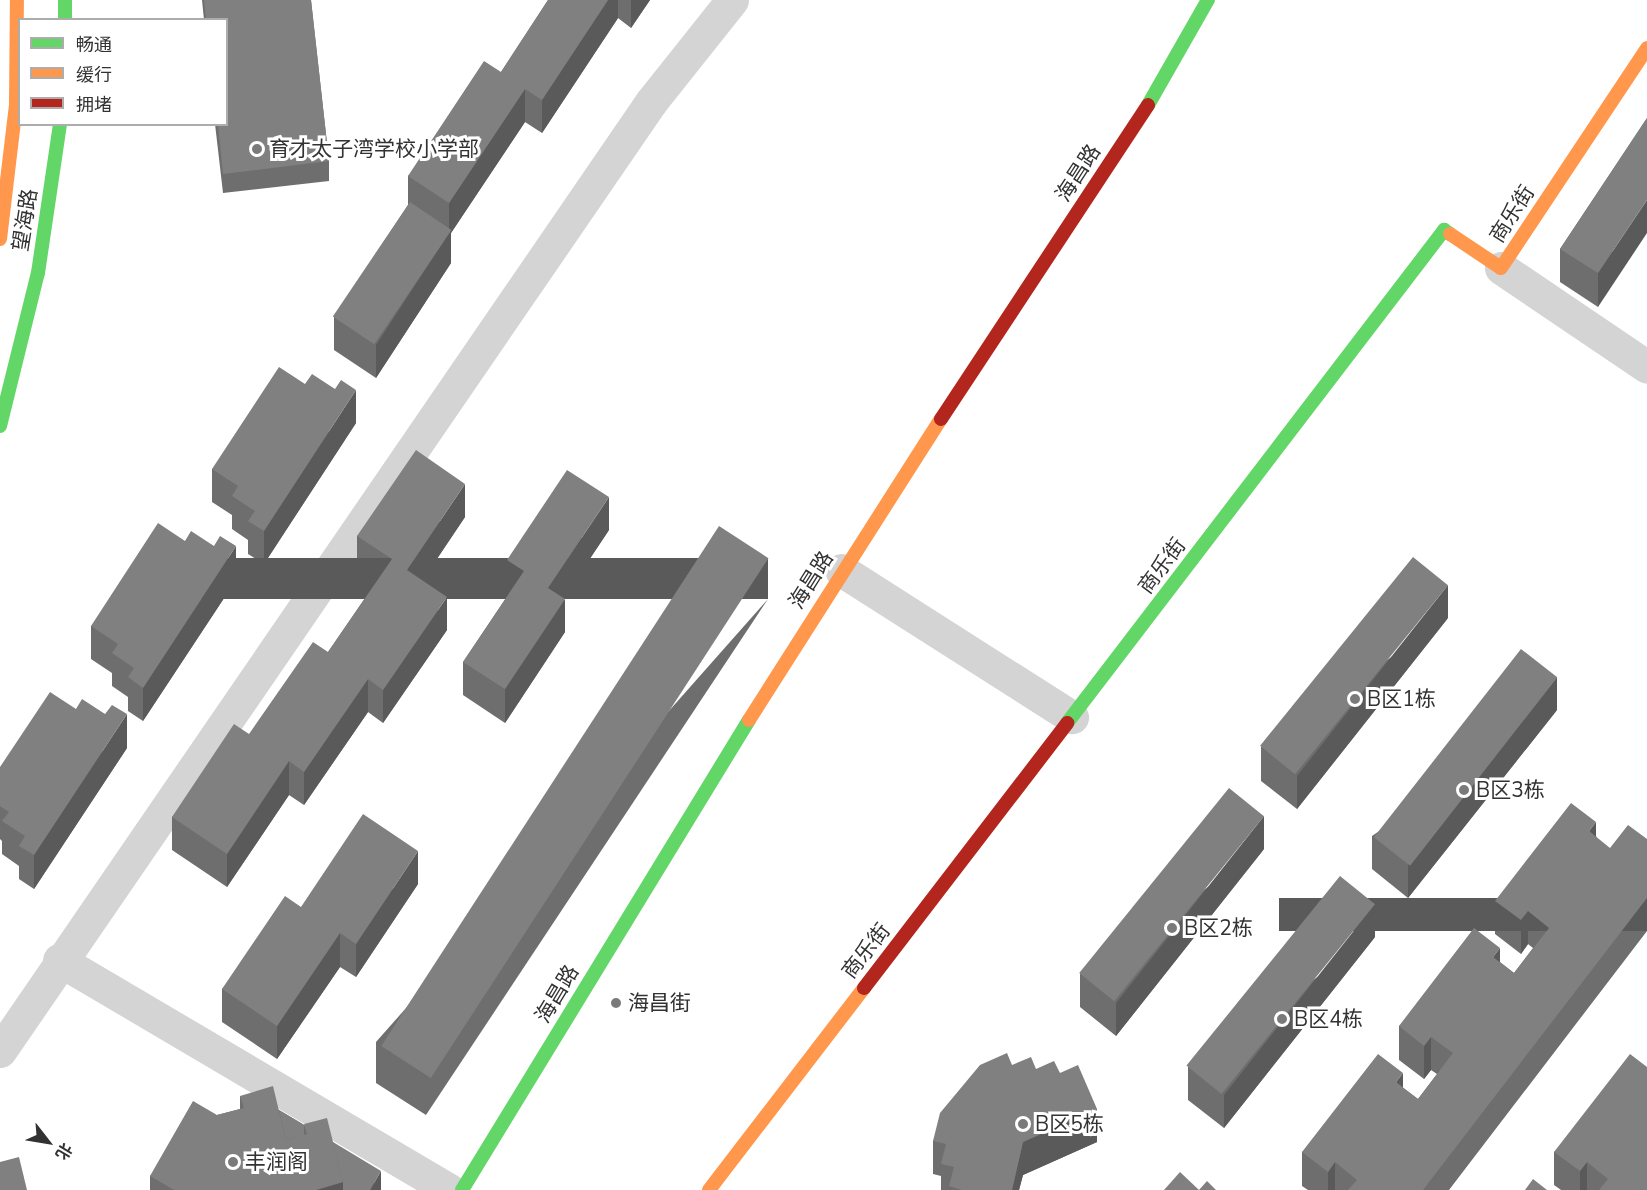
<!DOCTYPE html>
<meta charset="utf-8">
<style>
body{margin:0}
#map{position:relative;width:1647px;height:1190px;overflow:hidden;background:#fff;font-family:"Nunito Sans","Noto Sans SC",sans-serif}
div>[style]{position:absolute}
.street>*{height:33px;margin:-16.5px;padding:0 16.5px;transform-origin:16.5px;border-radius:16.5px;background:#d4d4d4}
.fast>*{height:14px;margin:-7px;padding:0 7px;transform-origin:7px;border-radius:7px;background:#63d668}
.slow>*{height:14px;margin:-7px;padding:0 7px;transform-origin:7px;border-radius:7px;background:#ff974d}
.jam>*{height:14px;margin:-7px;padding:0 7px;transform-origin:7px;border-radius:7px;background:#b3261e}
.wall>*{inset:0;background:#6e6e6e}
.shaded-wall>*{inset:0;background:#5a5a5a;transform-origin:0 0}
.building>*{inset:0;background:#808080;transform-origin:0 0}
.dots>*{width:16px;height:16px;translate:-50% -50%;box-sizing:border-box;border:3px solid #fff;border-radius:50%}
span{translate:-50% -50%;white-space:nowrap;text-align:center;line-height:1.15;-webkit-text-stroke:6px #fff;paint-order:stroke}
.poi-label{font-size:21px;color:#323232}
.left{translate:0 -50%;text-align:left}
.street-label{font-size:21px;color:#323232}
.legend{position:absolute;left:18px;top:18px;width:210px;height:108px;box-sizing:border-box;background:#fff;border:2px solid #adadad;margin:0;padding:8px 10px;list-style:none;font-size:18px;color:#323232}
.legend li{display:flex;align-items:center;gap:12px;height:30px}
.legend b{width:30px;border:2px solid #adadad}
.north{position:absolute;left:18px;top:1112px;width:60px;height:60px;-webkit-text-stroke:4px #fff;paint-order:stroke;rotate:121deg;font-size:16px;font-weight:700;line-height:24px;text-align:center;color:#323232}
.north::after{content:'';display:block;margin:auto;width:21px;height:27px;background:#323232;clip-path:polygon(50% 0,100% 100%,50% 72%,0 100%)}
</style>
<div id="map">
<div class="street">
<i style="left:1501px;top:268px;width:176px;rotate:34.1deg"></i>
<i style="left:841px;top:570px;width:274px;rotate:32.5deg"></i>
<i style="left:59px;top:960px;width:453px;rotate:30.5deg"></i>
<i style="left:0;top:1051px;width:1151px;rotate:-55.55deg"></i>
<i style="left:651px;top:102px;width:130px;rotate:-51.5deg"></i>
</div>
<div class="fast">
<i style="left:65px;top:0;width:20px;rotate:90deg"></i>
<i style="left:1148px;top:105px;width:121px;rotate:-60.3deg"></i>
<i style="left:0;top:426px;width:158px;rotate:-76.1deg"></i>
<i style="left:38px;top:273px;width:151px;rotate:-81.6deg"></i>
<i style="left:1067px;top:723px;width:621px;rotate:-52.59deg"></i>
<i style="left:1444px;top:230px;width:7px;rotate:34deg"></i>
<i style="left:462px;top:1190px;width:551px;rotate:-58.59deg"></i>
</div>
<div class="slow">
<i style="left:1450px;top:234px;width:61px;rotate:33.7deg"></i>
<i style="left:1501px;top:268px;width:264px;rotate:-56.4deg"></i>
<i style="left:0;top:239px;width:135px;rotate:-83.2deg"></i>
<i style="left:16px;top:105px;width:105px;rotate:-89.5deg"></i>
<i style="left:749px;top:720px;width:357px;rotate:-57.5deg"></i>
<i style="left:709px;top:1190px;width:255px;rotate:-52.5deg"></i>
</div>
<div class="jam">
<i style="left:941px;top:419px;width:376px;rotate:-56.6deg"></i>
<i style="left:864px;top:988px;width:334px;rotate:-52.5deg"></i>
</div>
<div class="wall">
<i style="clip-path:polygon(202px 0,311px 0,329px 161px,329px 181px,223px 193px,215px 124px,226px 124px,226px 20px,204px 20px)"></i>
<i style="clip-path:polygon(548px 0,650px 0,631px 28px,618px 18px,542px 133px,525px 122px,451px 233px,451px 263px,376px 378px,334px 350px,334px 317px,408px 205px,408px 176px,501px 72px)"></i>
<i style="clip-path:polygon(1647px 118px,1598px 307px,1560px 282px,1560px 249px)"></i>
<i style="clip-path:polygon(356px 423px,264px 564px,248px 554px,248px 540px,232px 529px,232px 515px,212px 502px,212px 469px)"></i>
<i style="clip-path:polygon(465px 517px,423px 580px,447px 630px,383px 723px,368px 712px,304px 805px,289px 795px,227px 887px,172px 850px,172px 817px,328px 652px,376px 582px,357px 569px,357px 536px)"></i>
<i style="clip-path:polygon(609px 530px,564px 598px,565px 632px,505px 723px,463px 695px,463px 662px,508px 595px,507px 593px,507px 560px)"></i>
<i style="clip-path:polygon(236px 580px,143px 721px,128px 711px,128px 697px,112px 686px,112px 673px,91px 659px,91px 626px)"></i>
<i style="clip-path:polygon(768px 599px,426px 1115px,376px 1083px,376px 1042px)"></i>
<i style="clip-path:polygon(1448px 618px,1297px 809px,1261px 781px,1261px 747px)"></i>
<i style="clip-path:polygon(1557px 710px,1408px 898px,1372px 869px,1372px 836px)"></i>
<i style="clip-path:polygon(127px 748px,34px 889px,19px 879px,19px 866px,2px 854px,2px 841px,0 839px,0 767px)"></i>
<i style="clip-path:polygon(1596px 836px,1647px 931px,1449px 1190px,1308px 1190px,1302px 1186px,1302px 1152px,1403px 1088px,1418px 1099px,1437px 1074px,1431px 1070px,1424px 1079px,1399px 1060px,1399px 1026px,1500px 962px,1514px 973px,1533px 948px,1528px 944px,1521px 954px,1495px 934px,1495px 901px)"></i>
<i style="clip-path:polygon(1264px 849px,1116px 1036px,1080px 1007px,1080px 974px)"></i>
<i style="clip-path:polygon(418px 884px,356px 977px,340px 967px,277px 1059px,222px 1022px,222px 989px,301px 907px)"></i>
<i style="clip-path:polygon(1375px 937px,1224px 1128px,1188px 1100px,1188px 1067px)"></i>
<i style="clip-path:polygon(1012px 1065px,1060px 1073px,1097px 1142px,1023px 1175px,1019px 1190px,941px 1190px,941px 1176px,933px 1174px,933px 1141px)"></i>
<i style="clip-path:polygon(1647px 1067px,1647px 1190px,1561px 1190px,1554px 1185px,1554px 1152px)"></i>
<i style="clip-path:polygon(240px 1096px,279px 1110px,333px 1142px,381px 1190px,150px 1190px,150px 1176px,217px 1115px,240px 1109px)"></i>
</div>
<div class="shaded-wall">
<i style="clip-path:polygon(608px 0,618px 0,618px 18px,542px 133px,542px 100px)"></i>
<i style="clip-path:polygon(631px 0,650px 0,631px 28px)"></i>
<i style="clip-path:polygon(525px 89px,525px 122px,451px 233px,451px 263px,376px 378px,376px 345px,449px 233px,449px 203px)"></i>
<i style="clip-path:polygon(1647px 200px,1647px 233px,1598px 307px,1598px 273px)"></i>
<i style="clip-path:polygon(356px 390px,356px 423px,264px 564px,264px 531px)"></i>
<i style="clip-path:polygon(465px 484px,465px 517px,407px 603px,407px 570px)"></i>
<i style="clip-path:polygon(609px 497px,609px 530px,548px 621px,548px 588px)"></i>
<i style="clip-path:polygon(236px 546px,236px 580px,143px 721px,143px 688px)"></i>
<i style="left:768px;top:558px;width:41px;height:620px;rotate:90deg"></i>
<i style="clip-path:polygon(1448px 585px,1448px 618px,1297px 809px,1297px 776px)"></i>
<i style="clip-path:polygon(447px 597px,447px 630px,383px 723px,383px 690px)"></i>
<i style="clip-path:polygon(565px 599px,565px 632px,505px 723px,505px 689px)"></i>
<i style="clip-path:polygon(1557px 677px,1557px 710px,1408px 898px,1408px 864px)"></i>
<i style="clip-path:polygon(368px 679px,368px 712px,304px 805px,304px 772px)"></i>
<i style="clip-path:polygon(127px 714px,127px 748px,34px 889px,34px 855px)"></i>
<i style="clip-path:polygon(289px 761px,289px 795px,227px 887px,227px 854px)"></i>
<i style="clip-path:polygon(1264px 816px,1264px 849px,1116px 1036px,1116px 1003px)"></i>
<i style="clip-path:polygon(1596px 822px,1596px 855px,1589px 831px)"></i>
<i style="clip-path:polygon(418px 851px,418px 884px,356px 977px,356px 944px)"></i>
<i style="left:1647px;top:898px;width:33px;height:368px;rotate:90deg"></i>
<i style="clip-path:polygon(1375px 904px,1375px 937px,1224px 1128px,1224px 1095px)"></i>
<i style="clip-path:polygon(1528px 911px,1528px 944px,1521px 954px,1521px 920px)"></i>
<i style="clip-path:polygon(340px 933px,340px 967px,277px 1059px,277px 1026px)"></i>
<i style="clip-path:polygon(1500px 948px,1500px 981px,1493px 957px)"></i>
<i style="clip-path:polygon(1431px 1037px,1431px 1070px,1424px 1079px,1424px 1046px)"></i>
<i style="clip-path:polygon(1403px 1073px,1403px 1107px,1396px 1082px)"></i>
<i style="clip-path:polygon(1097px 1109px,1097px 1142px,1023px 1175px,1019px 1190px,1012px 1190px,1023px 1142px)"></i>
<i style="clip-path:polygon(1335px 1162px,1335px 1190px,1328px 1190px,1328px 1172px)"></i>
<i style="clip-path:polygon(1587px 1162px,1587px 1190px,1580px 1190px,1580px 1171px)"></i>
<i style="clip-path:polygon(381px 1171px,381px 1190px,370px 1190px)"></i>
<i style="clip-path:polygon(343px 1182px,343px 1190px,316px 1190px)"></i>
</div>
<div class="building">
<i style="clip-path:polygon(204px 0,311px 0,329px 161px,223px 174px,218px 124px,226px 124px,226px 20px,206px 20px)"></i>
<i style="clip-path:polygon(548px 0,608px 0,542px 100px,525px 89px,449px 203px,408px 176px,484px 61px,501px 72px)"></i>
<i style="clip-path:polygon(1647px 118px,1647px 200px,1598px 273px,1560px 249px)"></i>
<i style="left:410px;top:202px;width:50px;height:138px;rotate:34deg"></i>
<i style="clip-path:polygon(279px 367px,305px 384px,312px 374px,335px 389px,341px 380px,356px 390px,264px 531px,248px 521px,255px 511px,232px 496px,238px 486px,212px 469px)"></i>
<i style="clip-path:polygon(416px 450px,465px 484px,407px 570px,447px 597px,383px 690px,368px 679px,304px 772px,289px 761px,227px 854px,172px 817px,234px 724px,249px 734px,313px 642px,328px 652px,392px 559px,357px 536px)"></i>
<i style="clip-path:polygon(567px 470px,609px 497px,548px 588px,565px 599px,505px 689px,463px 662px,524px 571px,507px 560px)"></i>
<i style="clip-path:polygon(158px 523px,185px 541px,191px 531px,214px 546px,220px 536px,236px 546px,143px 688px,128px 677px,134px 668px,112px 653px,118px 644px,91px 626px)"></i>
<i style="left:719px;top:526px;width:59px;height:620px;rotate:33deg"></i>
<i style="left:1413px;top:557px;width:45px;height:243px;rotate:39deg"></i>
<i style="left:1521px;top:649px;width:46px;height:239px;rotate:38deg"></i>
<i style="clip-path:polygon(50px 692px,76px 709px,82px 699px,105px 714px,112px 705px,127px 714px,34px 855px,19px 846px,25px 836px,2px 821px,9px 812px,0 806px,0 767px)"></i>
<i style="left:1229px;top:788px;width:45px;height:238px;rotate:39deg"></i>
<i style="clip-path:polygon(1571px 803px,1596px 822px,1589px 831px,1610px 848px,1628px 825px,1647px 839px,1647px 898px,1423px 1190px,1348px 1190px,1357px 1180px,1335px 1162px,1328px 1172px,1302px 1152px,1378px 1054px,1403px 1073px,1396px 1082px,1418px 1099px,1453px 1053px,1431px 1037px,1424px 1046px,1399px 1026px,1474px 928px,1500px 948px,1493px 957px,1514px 973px,1549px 928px,1528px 911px,1521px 920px,1495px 901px)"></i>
<i style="clip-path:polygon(363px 814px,418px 851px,356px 944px,340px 933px,277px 1026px,222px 989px,285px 896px,301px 907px)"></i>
<i style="left:1340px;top:876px;width:45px;height:244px;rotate:39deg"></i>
<i style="clip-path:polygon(1007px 1053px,1012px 1065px,1031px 1057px,1036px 1069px,1054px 1061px,1060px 1073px,1078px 1065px,1097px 1109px,1023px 1142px,1012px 1190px,962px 1190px,949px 1186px,954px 1167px,941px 1164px,946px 1144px,933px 1141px,940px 1113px,980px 1065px)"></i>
<i style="clip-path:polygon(1630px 1054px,1647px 1067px,1647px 1190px,1599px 1190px,1608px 1179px,1587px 1162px,1580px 1171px,1554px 1152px)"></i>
<i style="clip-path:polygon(273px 1086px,286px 1140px,307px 1134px,304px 1124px,327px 1118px,343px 1182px,316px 1190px,174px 1190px,150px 1176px,193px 1101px,217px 1115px,244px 1108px,240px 1096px)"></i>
<i style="clip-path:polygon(279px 1110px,304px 1125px,304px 1135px,286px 1140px)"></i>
<i style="clip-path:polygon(333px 1142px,381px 1171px,370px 1190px,343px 1190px,343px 1182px)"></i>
<i style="clip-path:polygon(19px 1157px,27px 1190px,0 1190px,0 1162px)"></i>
<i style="clip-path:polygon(1180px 1172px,1199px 1190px,1164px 1190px)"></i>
<i style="clip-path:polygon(1533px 1179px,1547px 1190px,1525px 1190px)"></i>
<i style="clip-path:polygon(1207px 1181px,1216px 1190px,1199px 1190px)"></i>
</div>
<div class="dots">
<i style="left:257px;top:149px;background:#7a7a7a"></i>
<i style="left:1355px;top:699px;background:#7a7a7a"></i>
<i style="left:1464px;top:790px;background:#7a7a7a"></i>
<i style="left:1172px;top:928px;background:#7a7a7a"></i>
<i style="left:616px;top:1003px;background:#7a7a7a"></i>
<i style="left:1282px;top:1019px;background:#7a7a7a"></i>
<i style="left:1023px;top:1124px;background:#7a7a7a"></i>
<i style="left:233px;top:1162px;background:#7a7a7a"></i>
</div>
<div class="poi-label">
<span class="left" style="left:269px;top:149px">育才太子湾学校小学部</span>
<span class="left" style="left:1367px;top:699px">B区1栋</span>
<span class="left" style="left:1476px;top:790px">B区3栋</span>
<span class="left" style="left:1184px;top:928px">B区2栋</span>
<span class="left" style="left:628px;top:1003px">海昌街</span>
<span class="left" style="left:1294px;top:1019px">B区4栋</span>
<span class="left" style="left:1035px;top:1124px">B区5栋</span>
<span class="left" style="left:245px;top:1162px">丰润阁</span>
</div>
<div class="street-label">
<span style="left:1078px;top:173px;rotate:-57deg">海昌路</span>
<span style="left:1512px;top:214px;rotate:-57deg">商乐街</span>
<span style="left:25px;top:220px;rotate:-81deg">望海路</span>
<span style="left:1162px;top:566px;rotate:-53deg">商乐街</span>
<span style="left:811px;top:580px;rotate:-58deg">海昌路</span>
<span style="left:866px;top:951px;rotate:-52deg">商乐街</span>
<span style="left:557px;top:994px;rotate:-59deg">海昌路</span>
</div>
<ul class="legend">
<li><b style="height:8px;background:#63d668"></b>畅通</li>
<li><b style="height:8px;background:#ff974d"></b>缓行</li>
<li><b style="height:8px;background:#b3261e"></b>拥堵</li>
</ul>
<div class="north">北</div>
</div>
